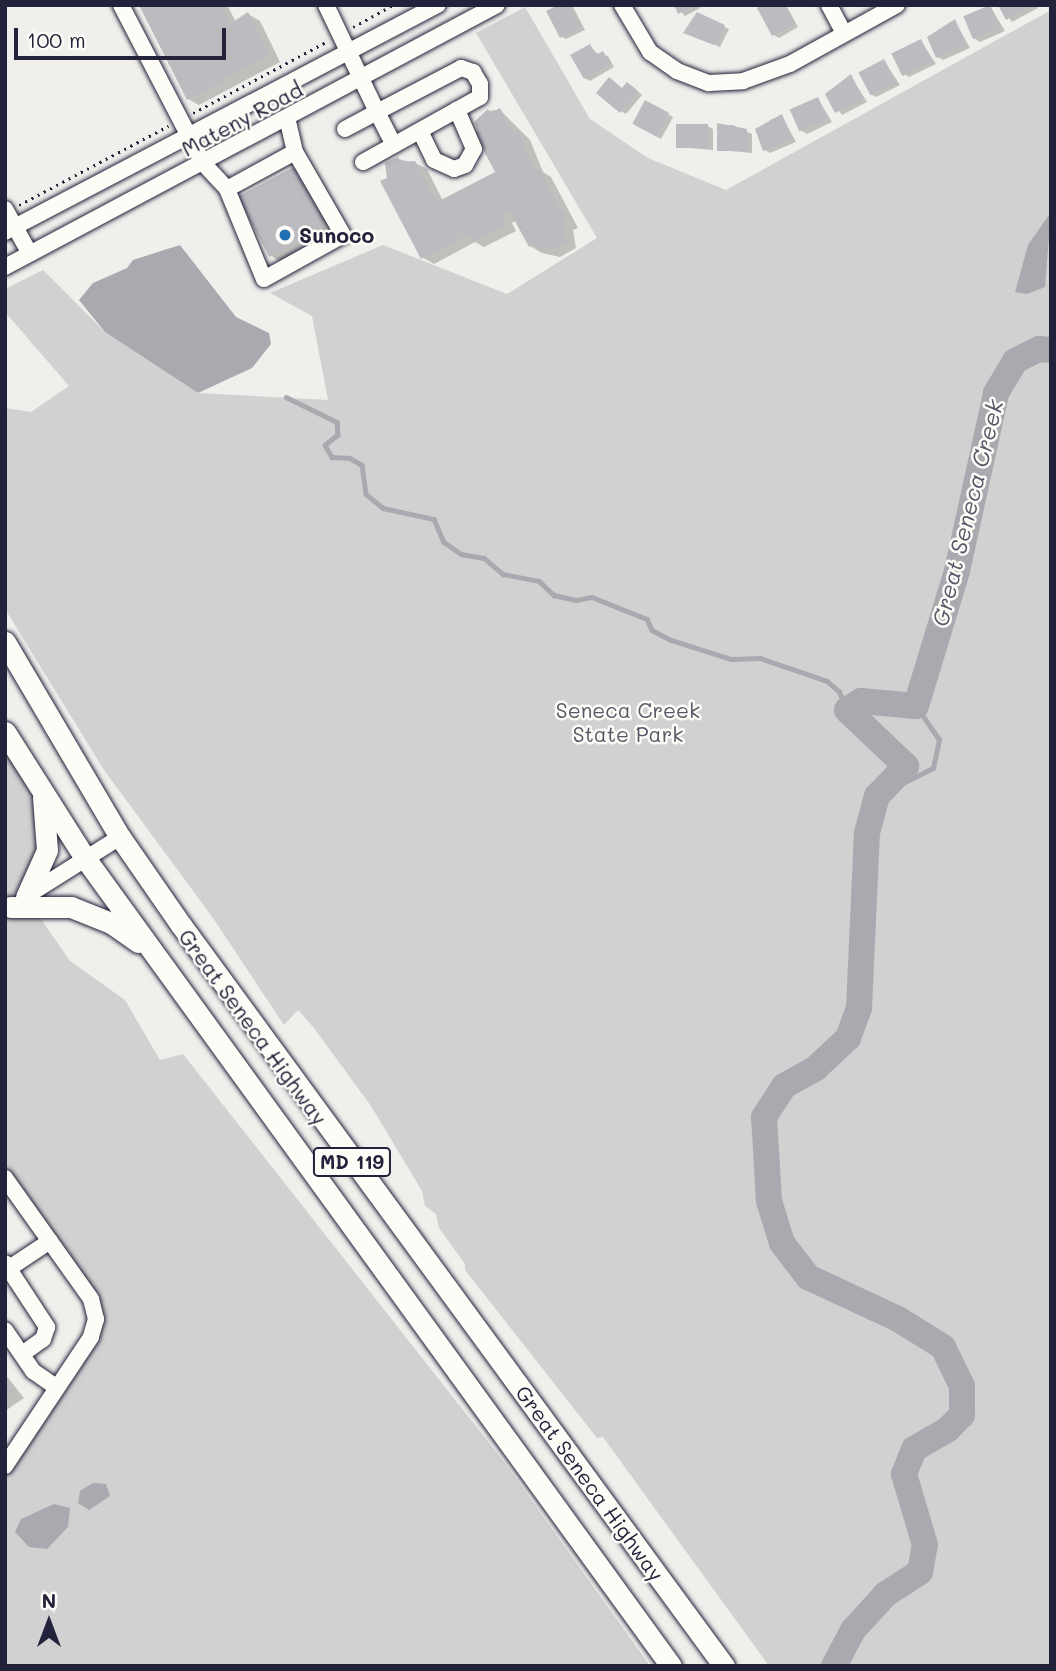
<!DOCTYPE html>
<style>
body{margin:0}
#map{position:relative;width:1056px;height:1671px;overflow:hidden;background:#f0efec;font-family:Mali,sans-serif}
div>[style]{position:absolute}
.green>*{inset:0;background:#d2d1d1}
.water>*{inset:0;background:#a9a9b0}
.shadow>*{inset:0;background:#0003;transform-origin:0 0}
.stream>*{height:4.5px;margin:-2.25px;padding:0 2.25px;transform-origin:2.25px;border-radius:2.25px;background:#a9a9b0}
.river>*{height:26px;margin:-13px;padding:0 13px;transform-origin:13px;border-radius:13px;background:#a9a9b0}
.building>*{inset:0;background:#bcbcc0;transform-origin:0 0}
.path>*{height:2.5px;margin-top:-1.25px;transform-origin:0;background:repeating-linear-gradient(90deg,#22223b 0 2px,transparent 0 7px)}
.roads{filter:drop-shadow(0 0 2px #22223b) drop-shadow(0 0 2px #22223b)}
.minor>*{height:16px;margin:-8px;padding:0 8px;transform-origin:8px;border-radius:8px;background:#fdfcf7}
.major>*{height:21px;margin:-10.5px;padding:0 10.5px;transform-origin:10.5px;border-radius:10.5px;background:#fdfcf7}
.dots>*{width:19px;height:19px;translate:-50% -50%;box-sizing:border-box;border:4px solid #fdfcf7;border-radius:50%}
span{translate:-50% -50%;white-space:nowrap;text-align:center;line-height:1.15;-webkit-text-stroke:5px #fdfcf7;paint-order:stroke}
.shield-label span{padding:2px 5px;background:#fdfcf7;border:2px solid;border-radius:5px;-webkit-text-stroke-width:0}
.shield-label{font-size:19px;color:#22223b;font-weight:700}
.street-label{font-size:21px;color:#22223b}
.poi-label{font-size:21px;color:#22223b;font-weight:700}
.left{translate:0 -50%;text-align:left}
.park-label{font-size:21px;color:#575768}
.water-label{font-size:23px;color:#58586a;font-style:italic}
.frame{position:absolute;inset:0;border:7px solid #22223b;pointer-events:none}
.north{position:absolute;left:14px;top:1587px;width:70px;height:70px;-webkit-text-stroke:5px #fdfcf7;paint-order:stroke;rotate:0deg;font-size:19px;font-weight:700;line-height:28px;text-align:center;color:#22223b}
.north::after{content:'';display:block;margin:auto;width:24px;height:32px;background:#22223b;clip-path:polygon(50% 0,100% 100%,50% 72%,0 100%)}
.scale{position:absolute;left:14px;top:28px;width:212px;height:32px;box-sizing:border-box;border:4px solid #22223b;border-top:0;padding-left:9px;font-size:21px;line-height:24px;white-space:nowrap;color:#22223b;-webkit-text-stroke:5px #fdfcf7;paint-order:stroke}
</style>
<div id="map">
<div class="green">
<i style="clip-path:polygon(525px 7px,590px 119px,648px 158px,726px 190px,1051px 10px,1051px 1666px,769px 1666px,603px 1437px,597px 1438px,465px 1270px,465px 1264px,439px 1228px,436px 1214px,425px 1206px,422px 1191px,371px 1106px,314px 1028px,298px 1010px,284px 1025px,213px 918px,104px 770px,5px 609px,5px 408px,31px 412px,69px 386px,5px 312px,5px 289px,43px 270px,105px 332px,198px 393px,328px 400px,312px 316px,270px 293px,383px 245px,507px 294px,597px 238px,476px 33px)"></i>
<i style="clip-path:polygon(5px 726px,40px 788px,48px 833px,26px 897px,70px 961px,125px 1000px,160px 1060px,183px 1054px,504px 1462px,650px 1666px,5px 1666px,5px 1466px,96px 1319px,5px 1178px)"></i>
</div>
<div class="water">
<i style="clip-path:polygon(1051px 212px,1045px 287px,1027px 294px,1015px 292px,1028px 245px)"></i>
<i style="clip-path:polygon(180px 245px,236px 317px,269px 333px,271px 344px,252px 368px,198px 393px,105px 332px,79px 300px,93px 283px,127px 268px,133px 260px)"></i>
<i style="clip-path:polygon(93px 1483px,106px 1484px,110px 1496px,89px 1510px,78px 1503px,80px 1491px)"></i>
<i style="clip-path:polygon(54px 1504px,70px 1508px,68px 1527px,47px 1549px,29px 1547px,15px 1532px,21px 1519px)"></i>
</div>
<div class="shadow">
<i style="clip-path:polygon(141px 5px,227px 5px,236px 22px,248px 14px,260px 21px,280px 62px,199px 105px,188px 99px)"></i>
<i style="clip-path:polygon(562px 5px,572px 5px,585px 30px,566px 39px,561px 36px)"></i>
<i style="clip-path:polygon(674px 5px,699px 5px,700px 8px,685px 16px)"></i>
<i style="clip-path:polygon(765px 5px,786px 5px,798px 27px,779px 38px,774px 35px)"></i>
<i style="clip-path:polygon(1000px 5px,1036px 5px,1038px 8px,1012px 22px)"></i>
<i style="clip-path:polygon(990px 6px,1005px 31px,980px 42px,975px 39px)"></i>
<i style="clip-path:polygon(698px 14px,729px 29px,720px 47px,690px 35px)"></i>
<i style="clip-path:polygon(955px 21px,970px 48px,943px 60px,938px 57px,943px 27px)"></i>
<i style="clip-path:polygon(921px 41px,936px 64px,909px 77px,904px 74px)"></i>
<i style="clip-path:polygon(590px 46px,599px 55px,608px 56px,614px 67px,590px 81px,585px 78px)"></i>
<i style="clip-path:polygon(884px 61px,900px 85px,876px 97px,871px 94px)"></i>
<i style="clip-path:polygon(851px 76px,867px 102px,842px 115px,827px 94px)"></i>
<i style="clip-path:polygon(633px 87px,642px 95px,626px 114px,621px 111px,623px 89px)"></i>
<i style="clip-path:polygon(818px 99px,832px 122px,807px 134px,802px 131px)"></i>
<i style="left:646px;top:102px;width:31px;height:25px;rotate:29deg"></i>
<i style="clip-path:polygon(500px 110px,530px 140px,543px 172px,551px 177px,578px 228px,573px 230px,576px 248px,560px 257px,542px 253px,530px 246px,517px 220px,512px 223px,516px 231px,484px 247px,475px 242px,434px 264px,422px 257px,389px 179px,398px 159px,415px 163px,427px 169px,443px 201px,497px 173px,480px 131px,488px 111px)"></i>
<i style="clip-path:polygon(782px 116px,796px 142px,770px 153px,765px 150px,770px 120px)"></i>
<i style="clip-path:polygon(719px 125px,733px 125px,752px 134px,752px 153px,719px 150px)"></i>
<i style="clip-path:polygon(707px 126px,713px 129px,713px 150px,678px 147px)"></i>
<i style="clip-path:polygon(294px 169px,306px 175px,336px 234px,281px 262px,270px 255px)"></i>
<i style="clip-path:polygon(5px 1374px,24px 1398px,5px 1411px)"></i>
</div>
<div class="stream">
<i style="left:286px;top:397px;width:57px;rotate:26.1deg"></i>
<i style="left:337px;top:422px;width:13px;rotate:86deg"></i>
<i style="left:338px;top:435px;width:16px;rotate:142deg"></i>
<i style="left:325px;top:445px;width:14px;rotate:60deg"></i>
<i style="left:332px;top:457px;width:18px;rotate:3deg"></i>
<i style="left:350px;top:458px;width:14px;rotate:30deg"></i>
<i style="left:362px;top:465px;width:29px;rotate:82deg"></i>
<i style="left:366px;top:494px;width:22px;rotate:39deg"></i>
<i style="left:383px;top:508px;width:52px;rotate:12.2deg"></i>
<i style="left:434px;top:519px;width:25px;rotate:67deg"></i>
<i style="left:444px;top:542px;width:21px;rotate:35deg"></i>
<i style="left:461px;top:554px;width:23px;rotate:10deg"></i>
<i style="left:484px;top:558px;width:25px;rotate:40deg"></i>
<i style="left:503px;top:574px;width:37px;rotate:11deg"></i>
<i style="left:539px;top:581px;width:21px;rotate:43deg"></i>
<i style="left:554px;top:595px;width:23px;rotate:13deg"></i>
<i style="left:576px;top:600px;width:16px;rotate:-11deg"></i>
<i style="left:592px;top:597px;width:59px;rotate:21.8deg"></i>
<i style="left:647px;top:619px;width:12px;rotate:66deg"></i>
<i style="left:652px;top:630px;width:21px;rotate:28deg"></i>
<i style="left:671px;top:640px;width:63px;rotate:17.6deg"></i>
<i style="left:731px;top:659px;width:29px;rotate:-2deg"></i>
<i style="left:760px;top:658px;width:71px;rotate:18.9deg"></i>
<i style="left:827px;top:681px;width:16px;rotate:40deg"></i>
<i style="left:839px;top:691px;width:21px;rotate:67deg"></i>
<i style="left:877px;top:796px;width:63px;rotate:-26.6deg"></i>
<i style="left:933px;top:768px;width:29px;rotate:-78deg"></i>
<i style="left:939px;top:740px;width:41px;rotate:-124.1deg"></i>
</div>
<div class="river">
<i style="left:834px;top:1666px;width:41px;rotate:-62.2deg"></i>
<i style="left:853px;top:1630px;width:49px;rotate:-47.5deg"></i>
<i style="left:886px;top:1594px;width:40px;rotate:-32.9deg"></i>
<i style="left:920px;top:1572px;width:27px;rotate:-80deg"></i>
<i style="left:925px;top:1545px;width:74px;rotate:-106.5deg"></i>
<i style="left:904px;top:1474px;width:27px;rotate:-68deg"></i>
<i style="left:914px;top:1449px;width:39px;rotate:-30deg"></i>
<i style="left:948px;top:1429px;width:20px;rotate:-45deg"></i>
<i style="left:962px;top:1415px;width:29px;rotate:-90deg"></i>
<i style="left:962px;top:1386px;width:43px;rotate:-116deg"></i>
<i style="left:943px;top:1347px;width:53px;rotate:-148.1deg"></i>
<i style="left:898px;top:1319px;width:99px;rotate:-155deg"></i>
<i style="left:808px;top:1277px;width:43px;rotate:-127.4deg"></i>
<i style="left:782px;top:1243px;width:44px;rotate:-107.2deg"></i>
<i style="left:769px;top:1201px;width:84px;rotate:-93.4deg"></i>
<i style="left:764px;top:1117px;width:37px;rotate:-57deg"></i>
<i style="left:784px;top:1086px;width:37px;rotate:-29deg"></i>
<i style="left:816px;top:1068px;width:44px;rotate:-43.2deg"></i>
<i style="left:848px;top:1038px;width:32px;rotate:-70deg"></i>
<i style="left:859px;top:1008px;width:175px;rotate:-87.4deg"></i>
<i style="left:867px;top:833px;width:38px;rotate:-75deg"></i>
<i style="left:877px;top:796px;width:42px;rotate:-46deg"></i>
<i style="left:906px;top:766px;width:81px;rotate:-136.5deg"></i>
<i style="left:847px;top:710px;width:17px;rotate:-33deg"></i>
<i style="left:861px;top:701px;width:55px;rotate:5.2deg"></i>
<i style="left:916px;top:706px;width:141px;rotate:-73.1deg"></i>
<i style="left:957px;top:571px;width:182px;rotate:-77.6deg"></i>
<i style="left:996px;top:393px;width:37px;rotate:-59deg"></i>
<i style="left:1015px;top:361px;width:27px;rotate:-27deg"></i>
<i style="left:1039px;top:349px;width:12px;rotate:5deg"></i>
</div>
<div class="building">
<i style="clip-path:polygon(139px 5px,220px 5px,230px 24px,248px 12px,270px 55px,187px 100px)"></i>
<i style="clip-path:polygon(558px 5px,570px 5px,581px 27px,560px 38px,546px 11px)"></i>
<i style="clip-path:polygon(674px 5px,695px 5px,678px 14px)"></i>
<i style="clip-path:polygon(762px 5px,784px 5px,794px 24px,772px 36px,757px 8px)"></i>
<i style="left:990px;top:5px;width:25px;height:29px;rotate:67deg"></i>
<i style="clip-path:polygon(998px 5px,1034px 5px,1006px 20px)"></i>
<i style="clip-path:polygon(697px 12px,725px 25px,714px 45px,683px 33px)"></i>
<i style="clip-path:polygon(955px 19px,966px 45px,936px 58px,927px 37px)"></i>
<i style="left:921px;top:39px;width:25px;height:33px;rotate:64deg"></i>
<i style="clip-path:polygon(590px 44px,596px 55px,603px 51px,610px 64px,584px 79px,570px 55px)"></i>
<i style="left:884px;top:59px;width:26px;height:29px;rotate:62deg"></i>
<i style="clip-path:polygon(851px 74px,863px 99px,835px 113px,825px 94px)"></i>
<i style="clip-path:polygon(609px 77px,622px 88px,627px 82px,638px 91px,620px 113px,596px 93px)"></i>
<i style="left:818px;top:97px;width:24px;height:31px;rotate:66deg"></i>
<i style="left:645px;top:100px;width:27px;height:27px;rotate:28deg"></i>
<i style="clip-path:polygon(500px 108px,514px 134px,519px 131px,534px 171px,539px 168px,567px 221px,562px 224px,566px 242px,547px 251px,545px 247px,538px 251px,534px 244px,529px 247px,510px 212px,501px 216px,505px 224px,472px 242px,468px 234px,421px 259px,380px 181px,387px 178px,385px 163px,398px 157px,401px 162px,415px 161px,437px 202px,495px 172px,474px 132px,478px 130px,474px 122px,488px 109px,490px 113px)"></i>
<i style="clip-path:polygon(782px 114px,792px 139px,763px 151px,755px 129px)"></i>
<i style="clip-path:polygon(717px 123px,747px 129px,747px 151px,717px 151px)"></i>
<i style="left:676px;top:124px;width:32px;height:24px"></i>
<i style="left:294px;top:167px;width:68px;height:64px;rotate:62deg"></i>
<i style="clip-path:polygon(5px 1379px,14px 1392px,5px 1397px)"></i>
</div>
<div class="path">
<i style="left:353px;top:27px;width:46px;rotate:-28.8deg"></i>
<i style="left:193px;top:113px;width:151px;rotate:-28.1deg"></i>
<i style="left:19px;top:205px;width:169px;rotate:-27.9deg"></i>
</div>
<div class="roads">
<div class="minor">
<i style="left:121px;top:5px;width:178px;rotate:62.6deg"></i>
<i style="left:203px;top:163px;width:35px;rotate:47deg"></i>
<i style="left:227px;top:189px;width:77px;rotate:-28.6deg"></i>
<i style="left:295px;top:152px;width:35px;rotate:-103deg"></i>
<i style="left:326px;top:5px;width:119px;rotate:64.5deg"></i>
<i style="left:377px;top:112px;width:95px;rotate:-27.6deg"></i>
<i style="left:461px;top:68px;width:13px;rotate:18deg"></i>
<i style="left:473px;top:72px;width:14px;rotate:60deg"></i>
<i style="left:480px;top:84px;width:13px;rotate:90deg"></i>
<i style="left:480px;top:97px;width:134px;rotate:150.9deg"></i>
<i style="left:622px;top:5px;width:55px;rotate:59.2deg"></i>
<i style="left:650px;top:52px;width:33px;rotate:35deg"></i>
<i style="left:677px;top:71px;width:34px;rotate:21deg"></i>
<i style="left:709px;top:83px;width:34px;rotate:-3deg"></i>
<i style="left:743px;top:81px;width:50px;rotate:-19.9deg"></i>
<i style="left:790px;top:64px;width:122px;rotate:-28.9deg"></i>
<i style="left:829px;top:5px;width:32px;rotate:62deg"></i>
<i style="left:345px;top:129px;width:36px;rotate:-28deg"></i>
<i style="left:377px;top:112px;width:37px;rotate:63deg"></i>
<i style="left:420px;top:131px;width:32px;rotate:64deg"></i>
<i style="left:434px;top:160px;width:22px;rotate:24deg"></i>
<i style="left:454px;top:169px;width:12px;rotate:-20deg"></i>
<i style="left:465px;top:165px;width:18px;rotate:-61deg"></i>
<i style="left:474px;top:149px;width:43px;rotate:-113.6deg"></i>
<i style="left:227px;top:189px;width:97px;rotate:67.7deg"></i>
<i style="left:264px;top:279px;width:90px;rotate:-29.1deg"></i>
<i style="left:343px;top:235px;width:96px;rotate:-120deg"></i>
<i style="left:5px;top:209px;width:51px;rotate:60.9deg"></i>
<i style="left:5px;top:232px;width:489px;rotate:-27.7deg"></i>
<i style="left:5px;top:267px;width:557px;rotate:-28.04deg"></i>
<i style="left:25px;top:897px;width:112px;rotate:-32.3deg"></i>
<i style="left:5px;top:1178px;width:148px;rotate:54.6deg"></i>
<i style="left:91px;top:1299px;width:21px;rotate:76deg"></i>
<i style="left:96px;top:1319px;width:19px;rotate:106deg"></i>
<i style="left:91px;top:1337px;width:155px;rotate:123.7deg"></i>
<i style="left:5px;top:1263px;width:77px;rotate:56.7deg"></i>
<i style="left:47px;top:1327px;width:13px;rotate:108deg"></i>
<i style="left:43px;top:1339px;width:26px;rotate:144deg"></i>
<i style="left:5px;top:1271px;width:54px;rotate:-33.7deg"></i>
<i style="left:5px;top:1330px;width:50px;rotate:55.7deg"></i>
<i style="left:33px;top:1371px;width:29px;rotate:35deg"></i>
</div>
<div class="major">
<i style="left:5px;top:642px;width:226px;rotate:59.5deg"></i>
<i style="left:120px;top:837px;width:107px;rotate:55.3deg"></i>
<i style="left:181px;top:925px;width:919px;rotate:53.77deg"></i>
<i style="left:5px;top:732px;width:149px;rotate:57.6deg"></i>
<i style="left:85px;top:858px;width:998px;rotate:54.05deg"></i>
<i style="left:26px;top:897px;width:51px;rotate:-65.9deg"></i>
<i style="left:47px;top:850px;width:53px;rotate:-94.3deg"></i>
<i style="left:10px;top:907px;width:61px"></i>
<i style="left:71px;top:907px;width:43px;rotate:21.8deg"></i>
<i style="left:111px;top:923px;width:33px;rotate:35deg"></i>
</div>
</div>
<div class="dots">
<i style="left:285px;top:235px;background:#1f6fb2"></i>
</div>
<div class="shield-label">
<span style="left:352px;top:1162px">MD 119</span>
</div>
<div class="street-label">
<span style="left:242px;top:119px;rotate:-28deg">Mateny Road</span>
<span style="left:253px;top:1027px;rotate:54deg">Great Seneca Highway</span>
<span style="left:590px;top:1483px;rotate:54deg">Great Seneca Highway</span>
</div>
<div class="poi-label">
<span class="left" style="left:299px;top:235px">Sunoco</span>
</div>
<div class="park-label">
<span style="left:628px;top:722px">Seneca Creek<br>State Park</span>
</div>
<div class="water-label">
<span style="left:967px;top:513px;rotate:-76deg">Great Seneca Creek</span>
</div>
<div class="frame"></div>
<div class="north">N</div>
<div class="scale">100 m</div>
</div>
